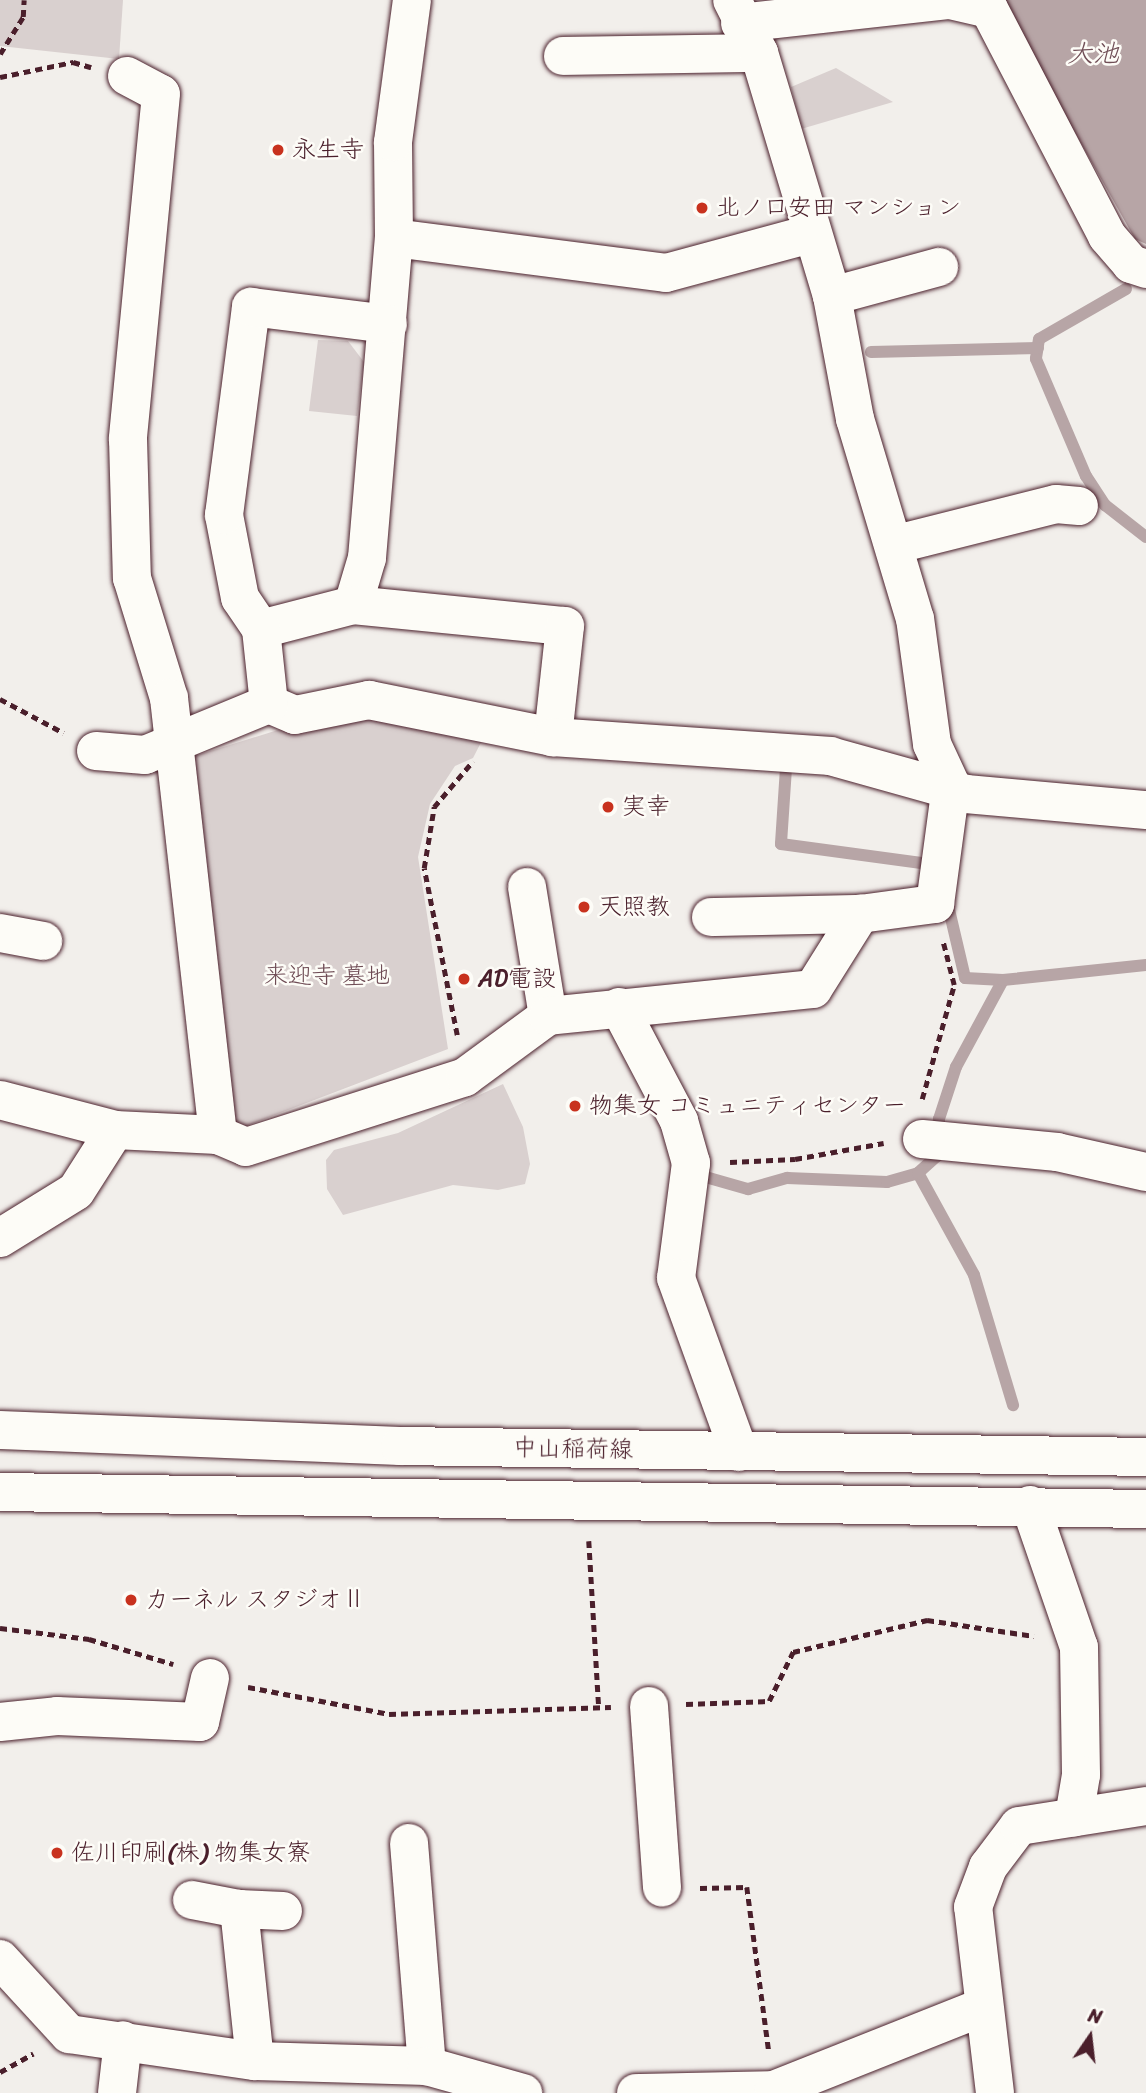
<!DOCTYPE html>
<meta charset="utf-8">
<style>
body{margin:0}
#map{position:relative;width:1146px;height:2093px;overflow:hidden;background:#f2efeb;font-family:Sriracha,"Klee One",sans-serif}
div>[style]{position:absolute}
.green>*{inset:0;background:#d9d0cf}
.water>*{inset:0;background:#b7a5a6}
.stream>*{height:12px;margin:-6px;padding:0 6px;transform-origin:6px;border-radius:6px;background:#b7a5a6}
.path>*{height:4.5px;margin-top:-2.25px;transform-origin:0;background:repeating-linear-gradient(90deg,#4a1f2b 0 7px,transparent 0 12px)}
.roads{filter:drop-shadow(0 0 2px #4a1f2b) drop-shadow(0 0 2px #4a1f2b)}
.minor>*{height:38px;margin:-19px;padding:0 19px;transform-origin:19px;border-radius:19px;background:#fdfcf7}
.major>*{height:38px;margin:-19px;padding:0 19px;transform-origin:19px;border-radius:19px;background:#fdfcf7}
.dots>*{width:19px;height:19px;translate:-50% -50%;box-sizing:border-box;border:4px solid #fdfcf7;border-radius:50%}
span{translate:-50% -50%;white-space:nowrap;text-align:center;line-height:1.15;-webkit-text-stroke:5px #fdfcf7;paint-order:stroke}
.poi-label{font-size:24px;color:#4a1f2b}
.left{translate:0 -50%;text-align:left}
.park-label{font-size:24px;color:#6e4b54}
.street-label{font-size:24px;color:#4a1f2b}
.water-label{font-size:26px;color:#704e56;font-style:italic}
.north{position:absolute;left:1055px;top:2002px;width:70px;height:70px;-webkit-text-stroke:5px #fdfcf7;paint-order:stroke;rotate:14deg;font-size:19px;font-weight:700;line-height:28px;text-align:center;color:#4a1f2b}
.north::after{content:'';display:block;margin:auto;width:24px;height:32px;background:#4a1f2b;clip-path:polygon(50% 0,100% 100%,50% 72%,0 100%)}
</style>
<div id="map">
<div class="green">
<i style="clip-path:polygon(0 0,123px 0,119px 59px,0 46px)"></i>
<i style="clip-path:polygon(836px 68px,893px 102px,801px 129px,791px 87px)"></i>
<i style="clip-path:polygon(318px 340px,348px 341px,364px 362px,357px 416px,309px 411px)"></i>
<i style="clip-path:polygon(345px 709px,490px 725px,473px 758px,455px 766px,430px 804px,418px 857px,448px 1049px,241px 1128px,227px 1115px,206px 850px,188px 758px)"></i>
<i style="clip-path:polygon(503px 1084px,523px 1127px,530px 1164px,525px 1184px,498px 1190px,453px 1185px,343px 1215px,327px 1189px,326px 1160px,334px 1150px,398px 1133px)"></i>
</div>
<div class="water">
<i style="clip-path:polygon(1000px 0,1146px 0,1146px 244px,1135px 239px)"></i>
</div>
<div class="stream">
<i style="left:1126px;top:289px;width:100px;rotate:150.1deg"></i>
<i style="left:1039px;top:339px;width:20px;rotate:99deg"></i>
<i style="left:1036px;top:359px;width:127px;rotate:66.9deg"></i>
<i style="left:1086px;top:476px;width:35px;rotate:57deg"></i>
<i style="left:1105px;top:505px;width:52px;rotate:38deg"></i>
<i style="left:871px;top:352px;width:167px;rotate:-1.4deg"></i>
<i style="left:786px;top:768px;width:76px;rotate:93.8deg"></i>
<i style="left:781px;top:844px;width:149px;rotate:7.7deg"></i>
<i style="left:947px;top:901px;width:79px;rotate:76.8deg"></i>
<i style="left:965px;top:978px;width:38px;rotate:3deg"></i>
<i style="left:918px;top:1173px;width:116px;rotate:61.2deg"></i>
<i style="left:974px;top:1275px;width:136px;rotate:73.3deg"></i>
<i style="left:709px;top:1178px;width:41px;rotate:15.8deg"></i>
<i style="left:748px;top:1189px;width:41px;rotate:-15.8deg"></i>
<i style="left:787px;top:1178px;width:100px;rotate:2.3deg"></i>
<i style="left:887px;top:1182px;width:32px;rotate:-16deg"></i>
<i style="left:918px;top:1173px;width:25px;rotate:-42deg"></i>
<i style="left:937px;top:1156px;width:37px;rotate:-87deg"></i>
<i style="left:939px;top:1119px;width:55px;rotate:-71.9deg"></i>
<i style="left:956px;top:1067px;width:99px;rotate:-61.6deg"></i>
<i style="left:1003px;top:980px;width:144px;rotate:-6deg"></i>
</div>
<div class="path">
<i style="left:0;top:54px;width:44px;rotate:-58.1deg"></i>
<i style="left:23px;top:17px;width:17px;rotate:-87deg"></i>
<i style="left:0;top:77px;width:75px;rotate:-11.6deg"></i>
<i style="left:73px;top:62px;width:19px;rotate:16deg"></i>
<i style="left:0;top:699px;width:72px;rotate:28deg"></i>
<i style="left:457px;top:1035px;width:170px;rotate:-101.2deg"></i>
<i style="left:424px;top:868px;width:62px;rotate:-80.7deg"></i>
<i style="left:434px;top:807px;width:60px;rotate:-49.7deg"></i>
<i style="left:922px;top:1099px;width:118px;rotate:-74.3deg"></i>
<i style="left:954px;top:985px;width:44px;rotate:-104.3deg"></i>
<i style="left:730px;top:1162px;width:65px;rotate:-2.6deg"></i>
<i style="left:795px;top:1159px;width:90px;rotate:-10.2deg"></i>
<i style="left:589px;top:1541px;width:167px;rotate:86.6deg"></i>
<i style="left:0;top:1628px;width:90px;rotate:7deg"></i>
<i style="left:89px;top:1639px;width:88px;rotate:16.6deg"></i>
<i style="left:248px;top:1687px;width:144px;rotate:10.8deg"></i>
<i style="left:389px;top:1714px;width:222px;rotate:-1.8deg"></i>
<i style="left:686px;top:1704px;width:83px;rotate:-2.1deg"></i>
<i style="left:769px;top:1701px;width:55px;rotate:-63.9deg"></i>
<i style="left:793px;top:1652px;width:138px;rotate:-13.4deg"></i>
<i style="left:927px;top:1620px;width:108px;rotate:8.5deg"></i>
<i style="left:700px;top:1888px;width:47px;rotate:-1.2deg"></i>
<i style="left:747px;top:1887px;width:165px;rotate:82.4deg"></i>
<i style="left:0;top:2072px;width:38px;rotate:-29deg"></i>
</div>
<div class="roads">
<div class="minor">
<i style="left:740px;top:23px;width:211px;rotate:-6.3deg"></i>
<i style="left:950px;top:0;width:40px;rotate:13deg"></i>
<i style="left:989px;top:9px;width:256px;rotate:62.5deg"></i>
<i style="left:1107px;top:236px;width:37px;rotate:49deg"></i>
<i style="left:1131px;top:264px;width:16px;rotate:18deg"></i>
<i style="left:563px;top:56px;width:196px;rotate:-0.9deg"></i>
<i style="left:127px;top:76px;width:38px;rotate:28deg"></i>
<i style="left:161px;top:94px;width:347px;rotate:95.5deg"></i>
<i style="left:128px;top:439px;width:139px;rotate:88.4deg"></i>
<i style="left:132px;top:578px;width:126px;rotate:72.9deg"></i>
<i style="left:169px;top:698px;width:440px;rotate:83.6deg"></i>
<i style="left:394px;top:238px;width:274px;rotate:7.3deg"></i>
<i style="left:666px;top:273px;width:150px;rotate:-15.1deg"></i>
<i style="left:832px;top:296px;width:111px;rotate:-15.2deg"></i>
<i style="left:897px;top:544px;width:164px;rotate:-14.1deg"></i>
<i style="left:1056px;top:504px;width:23px;rotate:5deg"></i>
<i style="left:353px;top:605px;width:49px;rotate:-73.4deg"></i>
<i style="left:367px;top:558px;width:321px;rotate:-85.2deg"></i>
<i style="left:394px;top:238px;width:96px;rotate:-90.6deg"></i>
<i style="left:393px;top:142px;width:143px;rotate:-82.4deg"></i>
<i style="left:261px;top:629px;width:95px;rotate:-14.6deg"></i>
<i style="left:353px;top:605px;width:213px;rotate:5.7deg"></i>
<i style="left:565px;top:626px;width:112px;rotate:96.2deg"></i>
<i style="left:269px;top:704px;width:28px;rotate:23deg"></i>
<i style="left:295px;top:715px;width:76px;rotate:-11.5deg"></i>
<i style="left:369px;top:700px;width:188px;rotate:11.4deg"></i>
<i style="left:553px;top:737px;width:278px;rotate:3.9deg"></i>
<i style="left:830px;top:756px;width:141px;rotate:15.6deg"></i>
<i style="left:966px;top:794px;width:181px;rotate:5.1deg"></i>
<i style="left:96px;top:751px;width:49px;rotate:4.7deg"></i>
<i style="left:145px;top:755px;width:134px;rotate:-22.4deg"></i>
<i style="left:269px;top:704px;width:75px;rotate:-96.1deg"></i>
<i style="left:261px;top:629px;width:37px;rotate:-124deg"></i>
<i style="left:240px;top:598px;width:85px;rotate:-100.9deg"></i>
<i style="left:224px;top:515px;width:210px;rotate:-82.6deg"></i>
<i style="left:251px;top:307px;width:138px;rotate:7.1deg"></i>
<i style="left:527px;top:887px;width:131px;rotate:80.8deg"></i>
<i style="left:711px;top:917px;width:149px;rotate:-1.2deg"></i>
<i style="left:0;top:933px;width:44px;rotate:10.5deg"></i>
<i style="left:619px;top:1007px;width:129px;rotate:62.2deg"></i>
<i style="left:679px;top:1121px;width:44px;rotate:74.1deg"></i>
<i style="left:691px;top:1163px;width:116px;rotate:97.4deg"></i>
<i style="left:676px;top:1278px;width:185px;rotate:70.1deg"></i>
<i style="left:0;top:1100px;width:119px;rotate:14.6deg"></i>
<i style="left:115px;top:1130px;width:103px;rotate:2.8deg"></i>
<i style="left:218px;top:1135px;width:30px;rotate:23deg"></i>
<i style="left:246px;top:1147px;width:230px;rotate:-17.7deg"></i>
<i style="left:465px;top:1077px;width:103px;rotate:-36.3deg"></i>
<i style="left:548px;top:1016px;width:266px;rotate:-5.8deg"></i>
<i style="left:813px;top:989px;width:89px;rotate:-57.9deg"></i>
<i style="left:860px;top:914px;width:76px;rotate:-7.6deg"></i>
<i style="left:935px;top:904px;width:120px;rotate:-82.3deg"></i>
<i style="left:951px;top:785px;width:45px;rotate:-114.9deg"></i>
<i style="left:932px;top:744px;width:126px;rotate:-97.7deg"></i>
<i style="left:915px;top:619px;width:209px;rotate:-106.7deg"></i>
<i style="left:855px;top:419px;width:125px;rotate:-100.6deg"></i>
<i style="left:832px;top:296px;width:254px;rotate:-106.7deg"></i>
<i style="left:759px;top:53px;width:59px;rotate:-117deg"></i>
<i style="left:922px;top:1139px;width:136px;rotate:5.5deg"></i>
<i style="left:1057px;top:1152px;width:91px;rotate:12.7deg"></i>
<i style="left:0;top:1238px;width:89px;rotate:-31.7deg"></i>
<i style="left:76px;top:1191px;width:72px;rotate:-57.4deg"></i>
<i style="left:1030px;top:1505px;width:150px;rotate:71deg"></i>
<i style="left:1079px;top:1647px;width:128px;rotate:89.1deg"></i>
<i style="left:1081px;top:1775px;width:43px;rotate:99.5deg"></i>
<i style="left:649px;top:1706px;width:182px;rotate:85.9deg"></i>
<i style="left:0;top:1722px;width:57px;rotate:-6deg"></i>
<i style="left:57px;top:1716px;width:143px;rotate:2.4deg"></i>
<i style="left:200px;top:1722px;width:45px;rotate:-77.2deg"></i>
<i style="left:409px;top:1843px;width:224px;rotate:85.4deg"></i>
<i style="left:192px;top:1900px;width:48px;rotate:10.8deg"></i>
<i style="left:0;top:1959px;width:102px;rotate:47.4deg"></i>
<i style="left:69px;top:2034px;width:188px;rotate:8.3deg"></i>
<i style="left:255px;top:2061px;width:172px;rotate:1.7deg"></i>
<i style="left:427px;top:2066px;width:100px;rotate:15.7deg"></i>
<i style="left:255px;top:2061px;width:153px;rotate:-96deg"></i>
<i style="left:239px;top:1909px;width:44px;rotate:2.6deg"></i>
<i style="left:117px;top:2093px;width:53px;rotate:-83.5deg"></i>
<i style="left:636px;top:2093px;width:138px;rotate:-1.2deg"></i>
<i style="left:774px;top:2090px;width:225px;rotate:-21.7deg"></i>
<i style="left:995px;top:2093px;width:187px;rotate:-96.7deg"></i>
<i style="left:973px;top:1907px;width:43px;rotate:-69.4deg"></i>
<i style="left:988px;top:1867px;width:51px;rotate:-52.9deg"></i>
<i style="left:1019px;top:1826px;width:129px;rotate:-8.9deg"></i>
</div>
<div class="major">
<i style="left:0;top:1430px;width:400px;rotate:2.3deg"></i>
<i style="left:400px;top:1446px;width:746px;rotate:0.84deg"></i>
<i style="left:0;top:1492px;width:1146px;rotate:0.85deg"></i>
</div>
</div>
<div class="dots">
<i style="left:278px;top:150px;background:#c8321e"></i>
<i style="left:702px;top:208px;background:#c8321e"></i>
<i style="left:608px;top:807px;background:#c8321e"></i>
<i style="left:584px;top:907px;background:#c8321e"></i>
<i style="left:464px;top:979px;background:#c8321e"></i>
<i style="left:575px;top:1106px;background:#c8321e"></i>
<i style="left:131px;top:1600px;background:#c8321e"></i>
<i style="left:57px;top:1853px;background:#c8321e"></i>
</div>
<div class="poi-label">
<span class="left" style="left:292px;top:150px">永生寺</span>
<span class="left" style="left:716px;top:208px">北ノ口安田 マンション</span>
<span class="left" style="left:622px;top:807px">実幸</span>
<span class="left" style="left:598px;top:907px">天照教</span>
<span class="left" style="left:478px;top:979px">AD電設</span>
<span class="left" style="left:589px;top:1106px">物集女 コミュニティセンター</span>
<span class="left" style="left:145px;top:1600px">カーネル スタジオⅡ</span>
<span class="left" style="left:71px;top:1853px">佐川印刷(株) 物集女寮</span>
</div>
<div class="park-label">
<span style="left:327px;top:976px">来迎寺 墓地</span>
</div>
<div class="street-label">
<span style="left:573px;top:1449px;rotate:1deg">中山稲荷線</span>
</div>
<div class="water-label">
<span style="left:1093px;top:54px">大池</span>
</div>
<div class="north">N</div>
</div>
